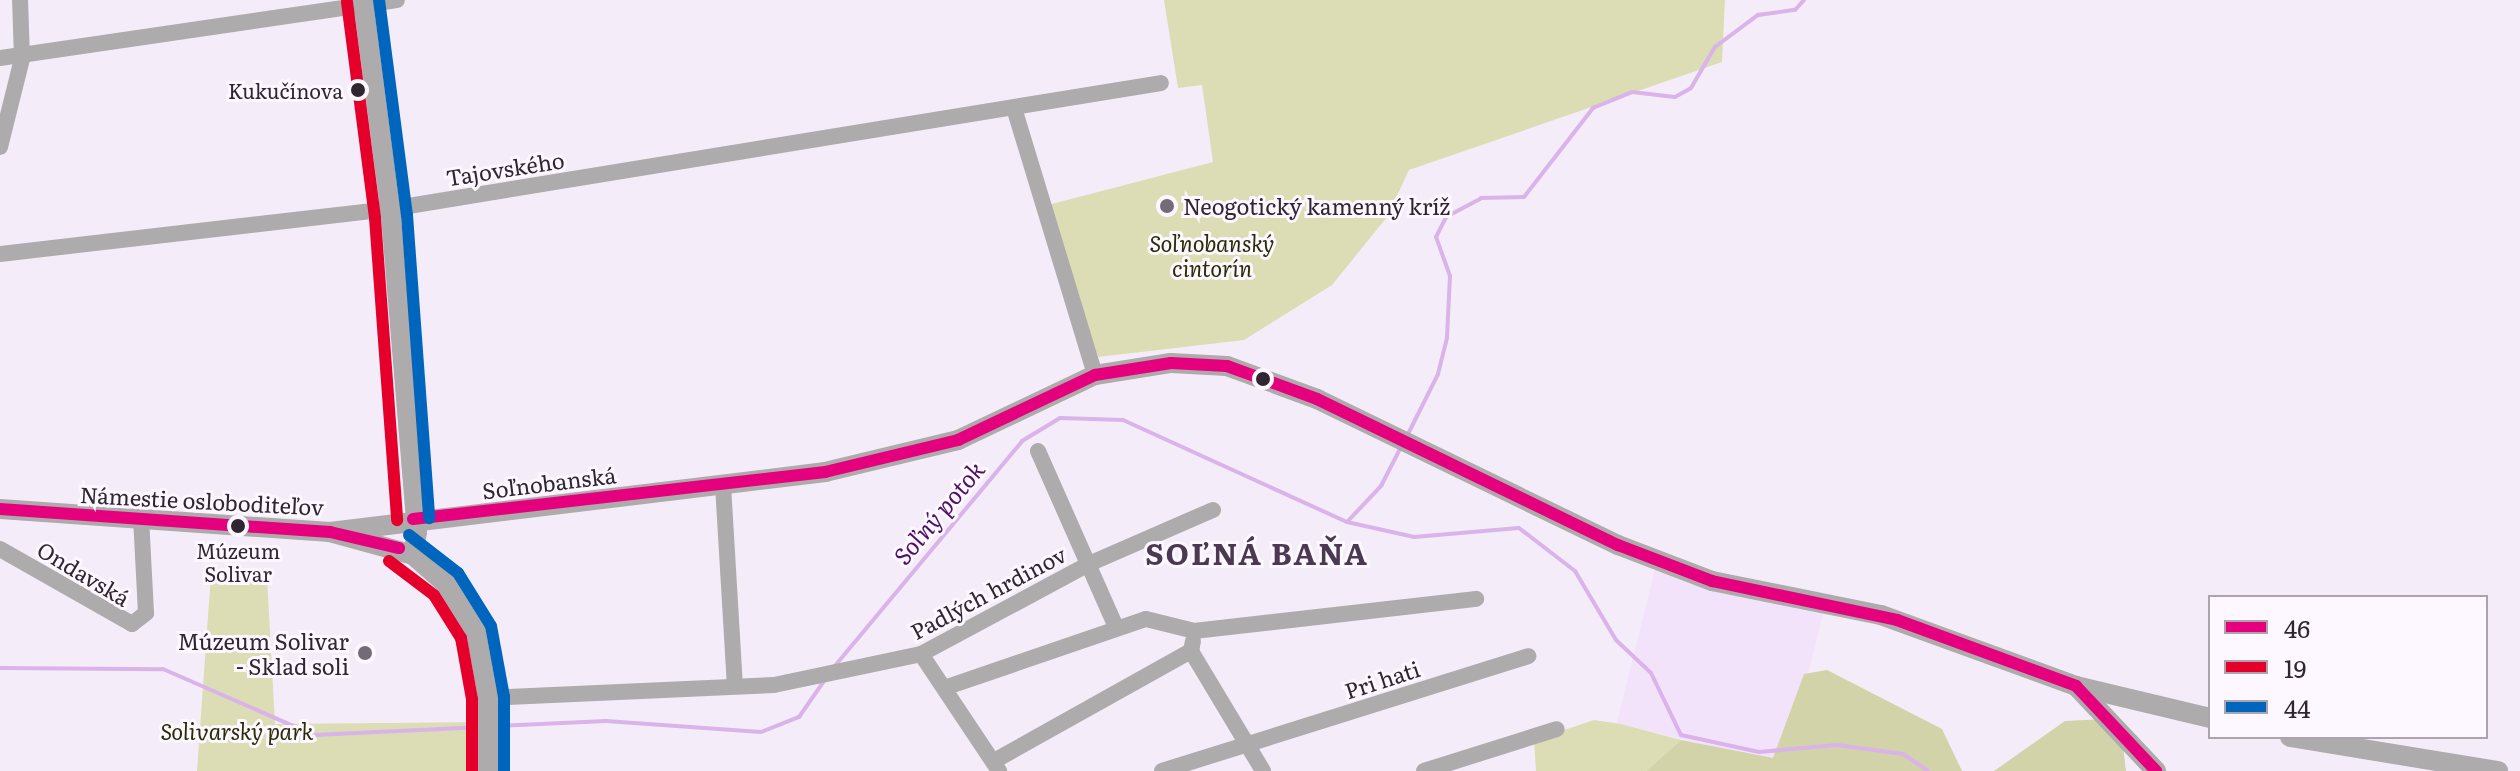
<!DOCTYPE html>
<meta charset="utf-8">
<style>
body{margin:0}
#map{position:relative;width:2520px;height:771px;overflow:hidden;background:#f5ecf9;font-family:Literata,serif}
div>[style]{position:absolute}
.built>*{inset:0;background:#f3e3fa;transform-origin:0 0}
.green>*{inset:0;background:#dcddb4}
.forest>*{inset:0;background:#d2d3a8}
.stream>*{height:4px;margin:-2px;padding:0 2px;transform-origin:2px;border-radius:2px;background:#d9b3e9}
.minor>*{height:16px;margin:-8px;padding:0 8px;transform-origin:8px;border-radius:8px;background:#adabab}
.tertiary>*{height:20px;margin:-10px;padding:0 10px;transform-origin:10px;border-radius:10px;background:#adabab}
.bus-1>*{height:12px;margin:-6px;padding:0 6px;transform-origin:6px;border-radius:6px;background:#e5007d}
.bus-2>*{height:12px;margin:-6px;padding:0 6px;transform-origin:6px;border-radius:6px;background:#e4002b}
.bus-3>*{height:12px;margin:-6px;padding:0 6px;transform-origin:6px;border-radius:6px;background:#0065bd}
.dots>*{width:22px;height:22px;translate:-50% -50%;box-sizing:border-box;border:4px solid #fdf8ff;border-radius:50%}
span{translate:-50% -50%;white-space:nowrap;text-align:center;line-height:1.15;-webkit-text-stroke:6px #fdf8ff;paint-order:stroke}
.bus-label{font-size:20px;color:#2f2632}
.right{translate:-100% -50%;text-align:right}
.street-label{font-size:22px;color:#2f2632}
.poi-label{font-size:22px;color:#2f2632}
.left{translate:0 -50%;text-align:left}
.park-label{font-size:22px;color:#292c05;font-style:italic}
.water-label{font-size:24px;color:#500f66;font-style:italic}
.district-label{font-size:30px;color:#4b3952;font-weight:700;letter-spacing:2px}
.legend{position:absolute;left:2208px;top:595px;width:280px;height:144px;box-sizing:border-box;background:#fdf8ff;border:2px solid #aba4ad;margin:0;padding:10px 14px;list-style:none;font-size:24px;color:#2f2632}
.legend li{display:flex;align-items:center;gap:16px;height:40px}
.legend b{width:40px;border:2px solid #aba4ad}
</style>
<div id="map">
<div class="built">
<i style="left:1658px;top:557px;width:174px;height:171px;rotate:14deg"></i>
</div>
<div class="green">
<i style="clip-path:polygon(1164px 0,1725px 0,1722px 62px,1409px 170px,1387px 217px,1332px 285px,1244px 340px,1098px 357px,1048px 205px,1213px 162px,1202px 85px,1178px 88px)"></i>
<i style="clip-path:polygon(211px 574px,267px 577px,275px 724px,493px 722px,497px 771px,197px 771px)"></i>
<i style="clip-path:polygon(1594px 720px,1621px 724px,1681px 740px,1646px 771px,1536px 771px,1534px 740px)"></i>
</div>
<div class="forest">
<i style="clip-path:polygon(1827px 670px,1942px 729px,1962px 771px,1646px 771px,1681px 740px,1773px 758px,1804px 674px)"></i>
<i style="clip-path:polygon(2105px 719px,2122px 738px,2126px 771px,1994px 771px,2065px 721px)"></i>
</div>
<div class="stream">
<i style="left:1407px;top:436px;width:69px;rotate:-63.4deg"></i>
<i style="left:1438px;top:374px;width:38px;rotate:-76deg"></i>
<i style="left:1447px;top:337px;width:61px;rotate:-87.2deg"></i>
<i style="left:1450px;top:276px;width:41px;rotate:-109.7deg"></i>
<i style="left:1436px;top:237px;width:22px;rotate:-63deg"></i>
<i style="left:1446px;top:217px;width:40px;rotate:-28deg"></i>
<i style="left:1481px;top:198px;width:43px;rotate:-1.3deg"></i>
<i style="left:1524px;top:197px;width:113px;rotate:-52.2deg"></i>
<i style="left:1593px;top:108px;width:42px;rotate:-22.3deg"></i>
<i style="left:1632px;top:92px;width:43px;rotate:6.6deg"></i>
<i style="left:1675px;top:97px;width:18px;rotate:-29deg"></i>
<i style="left:1691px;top:88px;width:48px;rotate:-59.7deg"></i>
<i style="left:1715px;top:47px;width:54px;rotate:-36.7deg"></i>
<i style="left:1758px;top:15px;width:37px;rotate:-8deg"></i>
<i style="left:1795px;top:10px;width:13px;rotate:-48deg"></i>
<i style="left:1347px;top:522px;width:50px;rotate:-46.6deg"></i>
<i style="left:1381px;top:486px;width:44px;rotate:-62.9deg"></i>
<i style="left:834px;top:667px;width:294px;rotate:-50.2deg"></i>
<i style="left:1022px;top:441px;width:44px;rotate:-31.2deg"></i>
<i style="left:1060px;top:418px;width:63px;rotate:1.8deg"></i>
<i style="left:1123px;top:420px;width:246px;rotate:24.5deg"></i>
<i style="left:1347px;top:522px;width:69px;rotate:12.6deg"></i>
<i style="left:1414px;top:537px;width:105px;rotate:-4.9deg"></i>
<i style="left:1519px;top:528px;width:71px;rotate:37.5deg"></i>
<i style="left:1575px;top:571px;width:80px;rotate:59.3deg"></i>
<i style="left:1616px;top:640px;width:48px;rotate:43.3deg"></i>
<i style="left:1651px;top:673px;width:69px;rotate:64.2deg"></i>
<i style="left:1681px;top:735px;width:80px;rotate:12.3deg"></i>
<i style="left:1759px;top:752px;width:78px;rotate:-5.1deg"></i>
<i style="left:1837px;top:745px;width:67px;rotate:7.8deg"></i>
<i style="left:1903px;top:754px;width:30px;rotate:34deg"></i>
<i style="left:0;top:668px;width:163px;rotate:0.4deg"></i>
<i style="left:163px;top:669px;width:165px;rotate:23.6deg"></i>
<i style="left:314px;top:735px;width:169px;rotate:-2.7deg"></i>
<i style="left:495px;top:726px;width:111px;rotate:-2.6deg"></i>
<i style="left:606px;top:721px;width:155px;rotate:4.1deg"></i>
<i style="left:761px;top:732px;width:41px;rotate:-21.5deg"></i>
<i style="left:799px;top:717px;width:44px;rotate:-55.2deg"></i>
</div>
<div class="minor">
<i style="left:0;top:58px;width:401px;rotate:-8.3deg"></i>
<i style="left:1014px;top:108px;width:279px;rotate:73.1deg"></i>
<i style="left:0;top:147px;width:91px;rotate:-76deg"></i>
<i style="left:22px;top:59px;width:59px;rotate:-91.9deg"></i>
<i style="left:0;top:254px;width:393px;rotate:-6.6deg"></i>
<i style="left:390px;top:209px;width:781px;rotate:-9.28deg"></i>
<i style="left:1038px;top:451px;width:190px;rotate:66.1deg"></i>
<i style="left:723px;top:485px;width:201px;rotate:86.6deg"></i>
<i style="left:0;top:549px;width:152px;rotate:29.6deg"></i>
<i style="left:132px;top:624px;width:18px;rotate:-38deg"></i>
<i style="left:146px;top:613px;width:94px;rotate:-93deg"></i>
<i style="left:1193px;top:641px;width:10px;rotate:101deg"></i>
<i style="left:1191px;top:651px;width:140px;rotate:59deg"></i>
<i style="left:921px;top:654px;width:141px;rotate:56.3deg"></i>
<i style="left:947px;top:687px;width:210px;rotate:-18.9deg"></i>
<i style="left:1146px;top:619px;width:49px;rotate:14deg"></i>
<i style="left:1194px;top:631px;width:284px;rotate:-6.5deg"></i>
<i style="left:488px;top:698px;width:286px;rotate:-2.6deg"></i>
<i style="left:774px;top:685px;width:150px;rotate:-11.9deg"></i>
<i style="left:921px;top:654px;width:193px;rotate:-28.2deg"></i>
<i style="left:1091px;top:563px;width:133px;rotate:-23.5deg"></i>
<i style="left:994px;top:761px;width:226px;rotate:-29.2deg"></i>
<i style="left:1162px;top:771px;width:384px;rotate:-17.4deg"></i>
<i style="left:1424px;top:771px;width:139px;rotate:-17.5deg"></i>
</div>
<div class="tertiary">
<i style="left:363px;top:0;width:218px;rotate:82.6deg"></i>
<i style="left:391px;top:216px;width:317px;rotate:85.3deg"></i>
<i style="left:417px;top:532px;width:23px;rotate:100deg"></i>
<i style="left:0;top:509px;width:331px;rotate:4deg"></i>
<i style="left:330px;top:532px;width:86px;rotate:15.5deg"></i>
<i style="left:413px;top:555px;width:44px;rotate:41.3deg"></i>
<i style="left:446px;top:584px;width:57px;rotate:58deg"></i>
<i style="left:476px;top:632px;width:67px;rotate:79.7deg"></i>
<i style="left:488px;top:698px;width:73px;rotate:90deg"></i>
<i style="left:330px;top:532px;width:499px;rotate:-6.9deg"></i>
<i style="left:825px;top:472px;width:137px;rotate:-13.5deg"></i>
<i style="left:958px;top:440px;width:152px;rotate:-25.4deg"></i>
<i style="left:1095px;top:375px;width:77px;rotate:-9deg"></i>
<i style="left:1171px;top:363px;width:56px;rotate:3.1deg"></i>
<i style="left:1227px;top:366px;width:96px;rotate:20.1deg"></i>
<i style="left:1317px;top:399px;width:335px;rotate:25.9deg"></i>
<i style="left:1618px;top:545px;width:101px;rotate:21deg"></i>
<i style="left:1712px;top:581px;width:172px;rotate:11.4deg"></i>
<i style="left:1881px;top:615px;width:208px;rotate:20deg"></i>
<i style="left:2076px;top:686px;width:138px;rotate:13.4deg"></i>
<i style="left:2076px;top:686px;width:117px;rotate:46.7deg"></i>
<i style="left:2290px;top:737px;width:211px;rotate:9.3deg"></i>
</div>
<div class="bus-1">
<i style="left:0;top:509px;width:331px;rotate:4deg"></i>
<i style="left:330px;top:532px;width:71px;rotate:13.1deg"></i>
<i style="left:413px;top:519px;width:415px;rotate:-6.5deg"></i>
<i style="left:825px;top:472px;width:137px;rotate:-13.5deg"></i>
<i style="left:958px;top:440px;width:152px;rotate:-25.4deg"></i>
<i style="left:1095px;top:375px;width:77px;rotate:-9deg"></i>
<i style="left:1171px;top:363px;width:56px;rotate:3.1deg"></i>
<i style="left:1227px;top:366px;width:96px;rotate:20.1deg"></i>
<i style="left:1317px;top:399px;width:335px;rotate:25.9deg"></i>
<i style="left:1618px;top:545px;width:101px;rotate:21deg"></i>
<i style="left:1712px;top:581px;width:189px;rotate:11.9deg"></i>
<i style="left:1897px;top:620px;width:191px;rotate:20.2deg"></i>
<i style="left:2076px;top:686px;width:117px;rotate:46.7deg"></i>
</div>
<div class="bus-2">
<i style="left:347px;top:2px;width:218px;rotate:82.6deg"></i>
<i style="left:375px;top:218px;width:303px;rotate:85.8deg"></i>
<i style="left:389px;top:561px;width:56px;rotate:37.1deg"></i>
<i style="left:434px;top:595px;width:51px;rotate:57.9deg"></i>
<i style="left:461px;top:638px;width:62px;rotate:79.8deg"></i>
<i style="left:472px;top:699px;width:72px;rotate:90deg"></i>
</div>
<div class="bus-3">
<i style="left:379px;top:0;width:217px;rotate:82.6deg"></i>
<i style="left:407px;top:215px;width:304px;rotate:85.8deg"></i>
<i style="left:409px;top:535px;width:62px;rotate:37.8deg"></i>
<i style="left:458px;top:573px;width:62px;rotate:58.1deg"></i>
<i style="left:491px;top:626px;width:72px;rotate:79.6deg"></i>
<i style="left:504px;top:697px;width:74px;rotate:90deg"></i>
</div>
<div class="dots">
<i style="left:358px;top:90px;background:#2f2632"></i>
<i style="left:1167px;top:206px;background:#746b78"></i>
<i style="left:1263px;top:379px;background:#2f2632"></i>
<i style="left:238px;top:526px;background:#2f2632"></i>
<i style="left:365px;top:653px;background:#746b78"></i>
</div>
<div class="bus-label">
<span class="right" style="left:343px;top:90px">Kukučínova</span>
<span style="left:238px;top:562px">Múzeum<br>Solivar</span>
</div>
<div class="street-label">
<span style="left:505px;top:168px;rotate:-9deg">Tajovského</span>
<span style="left:549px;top:482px;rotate:-7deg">Soľnobanská</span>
<span style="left:202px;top:500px;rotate:3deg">Námestie osloboditeľov</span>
<span style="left:84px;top:573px;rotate:31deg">Ondavská</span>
<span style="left:988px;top:592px;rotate:-28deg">Padlých hrdinov</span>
<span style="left:1382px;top:679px;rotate:-18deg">Pri hati</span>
</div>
<div class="poi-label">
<span class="left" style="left:1183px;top:206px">Neogotický kamenný kríž</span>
<span class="right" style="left:349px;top:653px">Múzeum Solivar<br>- Sklad soli</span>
</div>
<div class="park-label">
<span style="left:1212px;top:255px">Soľnobanský<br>cintorín</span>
<span style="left:237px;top:731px">Solivarský park</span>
</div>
<div class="water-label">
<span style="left:938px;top:512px;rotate:-50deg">Soľný potok</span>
</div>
<div class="district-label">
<span style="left:1257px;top:552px">SOĽNÁ BAŇA</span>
</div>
<ul class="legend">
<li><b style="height:10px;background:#e5007d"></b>46</li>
<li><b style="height:10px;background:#e4002b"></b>19</li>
<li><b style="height:10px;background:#0065bd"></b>44</li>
</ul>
</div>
